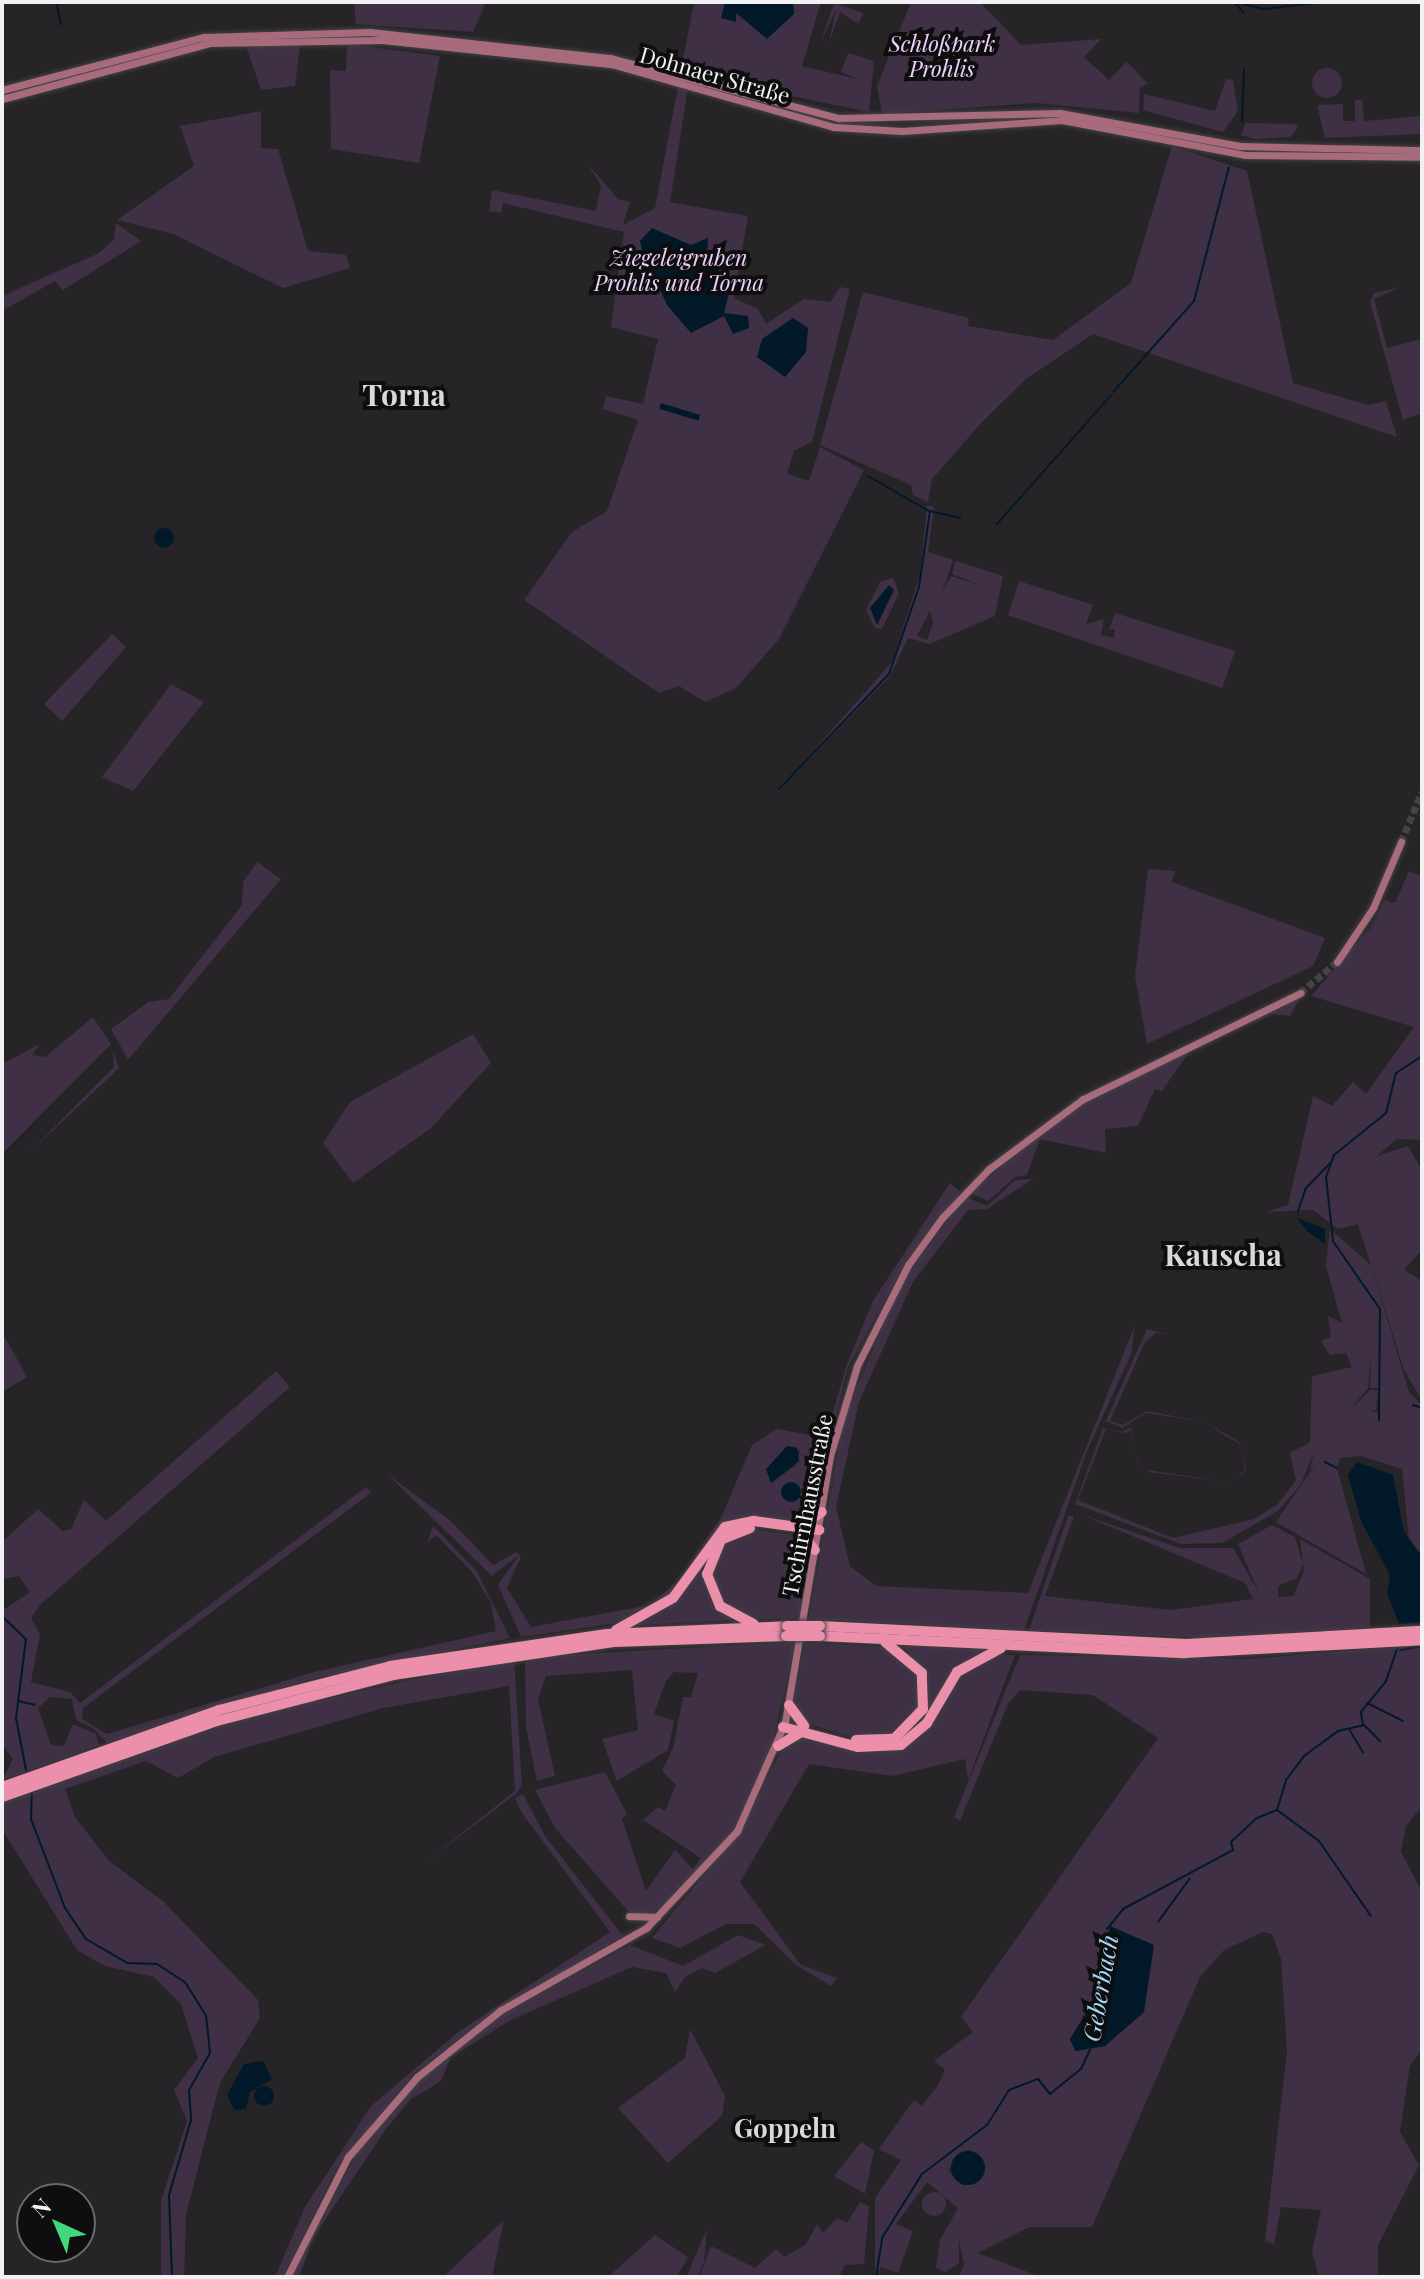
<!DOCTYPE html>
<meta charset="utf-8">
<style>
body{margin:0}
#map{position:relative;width:1424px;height:2279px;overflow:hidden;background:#262427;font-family:"Playfair Display",serif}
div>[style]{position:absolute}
.green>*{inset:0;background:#3f3046}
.round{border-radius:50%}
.water>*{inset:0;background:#011929;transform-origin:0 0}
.stream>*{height:2px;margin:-1px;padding:0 1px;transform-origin:1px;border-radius:1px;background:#011929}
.secondary-tunnel>*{height:7px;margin-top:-3.5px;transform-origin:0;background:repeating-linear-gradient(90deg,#454346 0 7px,transparent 0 10.5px)}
.roads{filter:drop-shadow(0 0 2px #434144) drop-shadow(0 0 2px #434144)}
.secondary>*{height:7px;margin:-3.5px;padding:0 3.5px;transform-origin:3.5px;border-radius:3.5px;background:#a76b7c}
.motorway>*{height:10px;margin:-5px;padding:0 5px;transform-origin:5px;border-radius:5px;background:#eb8fab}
.bridges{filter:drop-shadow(0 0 2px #434144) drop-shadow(0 0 2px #434144)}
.motorway-bridge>*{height:10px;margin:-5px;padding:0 5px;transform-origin:5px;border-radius:5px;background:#eb8fab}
span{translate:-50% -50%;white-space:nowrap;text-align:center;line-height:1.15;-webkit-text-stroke:8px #0f0e0f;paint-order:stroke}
.park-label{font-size:22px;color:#eecffb;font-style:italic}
.street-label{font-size:22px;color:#f2f1f3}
.water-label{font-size:24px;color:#a6d6f8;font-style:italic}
.quarter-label{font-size:26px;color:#dad8db;font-weight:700}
.district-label{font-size:30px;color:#dad8db;font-weight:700}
.frame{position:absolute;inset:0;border:4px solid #f2f1f3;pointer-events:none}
.north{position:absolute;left:16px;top:2183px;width:80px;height:80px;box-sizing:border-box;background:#0f0e0f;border:2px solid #6a696a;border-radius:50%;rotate:316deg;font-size:22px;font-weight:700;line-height:32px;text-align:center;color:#f2f1f3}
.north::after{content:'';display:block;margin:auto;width:28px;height:36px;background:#42d77c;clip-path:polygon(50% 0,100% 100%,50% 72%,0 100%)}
</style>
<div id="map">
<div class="green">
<i style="clip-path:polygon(354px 2px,486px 2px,473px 32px,356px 24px)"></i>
<i style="clip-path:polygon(694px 2px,821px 2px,802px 66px,861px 80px,841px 72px,848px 53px,874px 61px,869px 112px,690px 75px,670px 202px,748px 216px,734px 298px,758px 309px,766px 324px,804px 299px,830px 302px,840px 287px,850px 289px,812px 442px,794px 451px,787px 474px,809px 481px,820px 447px,864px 470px,779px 639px,736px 688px,705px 702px,679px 686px,659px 693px,524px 600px,572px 532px,607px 511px,638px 420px,603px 409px,606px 396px,643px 404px,658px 339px,611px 327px,624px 232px,503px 203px,501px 213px,489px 211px,492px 190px,596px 211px,601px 185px,587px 163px,618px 199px,630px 202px,623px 225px,655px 208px)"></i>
<i style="clip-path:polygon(911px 2px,980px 2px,1021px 45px,1101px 39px,1084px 57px,1109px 80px,1126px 62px,1132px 67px,1148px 84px,1140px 87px,1139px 113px,1036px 103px,882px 114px,877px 86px)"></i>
<i style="clip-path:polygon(834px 3px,863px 13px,859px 24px,840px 12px,829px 43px,836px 10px,821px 41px)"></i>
<i style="clip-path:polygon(347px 44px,440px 56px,419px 163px,331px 149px,330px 70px,346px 71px)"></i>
<i style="clip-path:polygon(246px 46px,300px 46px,295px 86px,261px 90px)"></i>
<i class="round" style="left:1312px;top:68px;width:30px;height:30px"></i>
<i style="clip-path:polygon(1226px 79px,1233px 80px,1238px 111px,1223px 132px,1143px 110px,1144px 94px,1215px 111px)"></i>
<i style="clip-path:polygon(1355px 100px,1362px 100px,1364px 121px,1422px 116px,1422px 134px,1325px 138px,1317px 105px,1343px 104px,1343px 121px,1355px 121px)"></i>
<i style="clip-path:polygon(261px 111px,261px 148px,278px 149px,308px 251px,346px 255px,350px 268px,283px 288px,173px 234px,117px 220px,194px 166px,180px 126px)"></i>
<i style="clip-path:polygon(1246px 123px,1294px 124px,1298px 126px,1291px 137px,1255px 139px,1241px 135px)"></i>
<i style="clip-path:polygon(1172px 146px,1247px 171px,1293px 383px,1368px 405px,1386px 401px,1397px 437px,1093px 334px,1026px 379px,982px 422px,932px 479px,928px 502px,913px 495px,911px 485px,820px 445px,863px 292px,969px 318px,968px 326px,1053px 340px,1131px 283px)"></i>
<i style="clip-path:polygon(116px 223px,141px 241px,63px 290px,55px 281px,2px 311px,2px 296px,99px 253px,114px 239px)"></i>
<i style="clip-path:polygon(1401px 287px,1374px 299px,1387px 348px,1422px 339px,1422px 413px,1403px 420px,1370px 302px,1374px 293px)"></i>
<i style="clip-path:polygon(evenodd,927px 505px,934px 507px,928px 552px,953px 560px,942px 593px,951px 576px,982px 586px,952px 574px,956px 561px,1003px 576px,995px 616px,930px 644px,908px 638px,890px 676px,777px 792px,892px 662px,920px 575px,927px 505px,930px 611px,933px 623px,927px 640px,917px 636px,930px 611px)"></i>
<i style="clip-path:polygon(893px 578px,899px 593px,882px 629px,875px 628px,866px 610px,880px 582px)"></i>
<i style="clip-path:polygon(1019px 581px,1093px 605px,1086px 624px,1104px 619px,1101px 635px,1114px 638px,1115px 629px,1109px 630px,1115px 613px,1235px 651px,1222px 688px,1008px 615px)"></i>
<i style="clip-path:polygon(112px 634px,126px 647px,62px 721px,44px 704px)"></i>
<i style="clip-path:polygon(171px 684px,204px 702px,133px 791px,102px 777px)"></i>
<i style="clip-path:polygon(257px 862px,281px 879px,128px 1060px,111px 1029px,148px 1002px,169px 999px,242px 905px,243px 882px)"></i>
<i style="clip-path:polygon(1148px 869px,1175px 871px,1172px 882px,1325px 938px,1313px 966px,1147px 1044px,1135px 976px)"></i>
<i style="clip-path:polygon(1409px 871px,1422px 876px,1422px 1140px,1397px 1139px,1377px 1156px,1408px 1146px,1422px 1170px,1422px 1250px,1404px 1270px,1422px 1281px,1422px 1401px,1404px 1370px,1358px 1224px,1338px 1229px,1313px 1210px,1267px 1212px,1288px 1205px,1313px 1096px,1332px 1106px,1353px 1082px,1366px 1094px,1414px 1027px,1311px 996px,1371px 927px,1385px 900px,1395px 903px)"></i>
<i style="clip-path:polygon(1300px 998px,1290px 1016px,1272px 1014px,1189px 1052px,1162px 1091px,1155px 1089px,1138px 1126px,1105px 1129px,1106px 1153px,1040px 1139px,1027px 1175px,1015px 1177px,988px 1201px,970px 1193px,1071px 1109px)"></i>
<i style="clip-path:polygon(93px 1017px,111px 1044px,2px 1154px,2px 1064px,40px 1044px,32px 1055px,45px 1057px)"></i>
<i style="clip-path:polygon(473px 1034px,491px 1063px,430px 1129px,353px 1183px,323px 1143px,350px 1102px)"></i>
<i style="clip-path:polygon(113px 1051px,119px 1068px,28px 1154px,114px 1067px)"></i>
<i style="clip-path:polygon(1033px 1179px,987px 1209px,968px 1210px,913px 1282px,859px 1402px,836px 1507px,850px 1566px,876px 1586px,1028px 1593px,1135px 1325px,1131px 1354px,1087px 1451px,1024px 1630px,809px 1619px,844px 1418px,902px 1281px,966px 1197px,987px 1206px,1015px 1180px)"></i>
<i style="clip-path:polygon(evenodd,950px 1183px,961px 1192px,906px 1261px,848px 1367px,823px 1467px,812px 1474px,820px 1484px,813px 1515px,802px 1523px,754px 1518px,717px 1530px,675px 1592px,630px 1621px,521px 1637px,498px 1585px,519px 1555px,492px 1576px,387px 1474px,451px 1521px,493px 1565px,516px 1552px,521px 1556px,507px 1588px,531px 1627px,650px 1605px,677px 1582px,721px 1518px,752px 1445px,777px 1429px,815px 1436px,828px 1429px,847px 1364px,873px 1301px,950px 1183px,793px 1446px,800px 1451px,796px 1465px,771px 1483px,793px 1446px)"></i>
<i style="clip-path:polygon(evenodd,1330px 1229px,1371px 1265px,1409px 1392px,1422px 1405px,1422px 1556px,1409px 1540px,1402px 1469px,1361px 1456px,1340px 1458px,1337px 1468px,1366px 1574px,1276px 1522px,1315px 1465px,1310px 1470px,1314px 1452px,1301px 1484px,1278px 1511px,1222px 1543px,1181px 1544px,1075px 1504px,1103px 1428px,1122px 1432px,1131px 1428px,1137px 1460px,1147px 1470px,1228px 1482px,1245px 1470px,1241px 1444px,1225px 1436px,1205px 1422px,1146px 1413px,1122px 1428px,1106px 1421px,1147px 1329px,1166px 1334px,1155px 1333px,1144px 1344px,1110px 1421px,1123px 1425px,1147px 1411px,1205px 1422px,1241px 1443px,1246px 1471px,1227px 1482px,1149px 1472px,1137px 1461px,1131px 1431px,1124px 1433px,1106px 1429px,1078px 1500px,1173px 1538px,1254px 1519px,1278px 1504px,1296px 1480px,1290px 1453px,1310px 1442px,1312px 1376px,1352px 1367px,1346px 1353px,1330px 1355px,1321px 1341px,1331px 1337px,1328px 1316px,1342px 1323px,1326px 1266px,1330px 1229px,1380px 1352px,1379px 1412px,1368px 1411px,1376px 1410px,1378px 1390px,1370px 1390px,1348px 1412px,1368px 1388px,1371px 1357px,1370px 1388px,1378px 1388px,1380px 1352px)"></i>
<i style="clip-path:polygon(2px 1332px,27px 1377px,2px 1392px)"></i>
<i style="clip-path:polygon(276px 1371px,290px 1387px,41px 1604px,31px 1618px,40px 1634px,31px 1682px,70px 1692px,80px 1703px,366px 1487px,371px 1493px,83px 1708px,82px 1719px,107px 1734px,314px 1672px,496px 1631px,491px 1603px,472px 1572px,436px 1535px,427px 1543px,433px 1526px,476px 1570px,510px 1638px,314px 1678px,107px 1743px,93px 1728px,76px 1720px,72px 1699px,50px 1697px,38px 1708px,51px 1745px,64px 1746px,73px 1724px,96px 1734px,99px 1745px,2px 1780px,13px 1759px,2px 1744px,2px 1611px,30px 1592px,19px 1576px,2px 1579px,2px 1542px,38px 1509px,63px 1531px,71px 1529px,84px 1500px,106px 1521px)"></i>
<i style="clip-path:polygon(1080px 1514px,1180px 1548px,1233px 1548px,1259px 1593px,1238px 1544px,1272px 1525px,1295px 1537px,1303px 1564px,1297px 1578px,1278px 1586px,1278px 1597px,1293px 1596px,1304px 1571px,1300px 1539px,1370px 1579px,1370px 1628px,1210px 1638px,1029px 1630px,1068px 1516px,1074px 1516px,1045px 1596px,1171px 1610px,1253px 1599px,1245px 1583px)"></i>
<i style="clip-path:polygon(740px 1524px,765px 1526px,742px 1526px,705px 1567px,713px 1602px,738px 1620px,635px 1625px,668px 1605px,719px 1534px)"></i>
<i style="clip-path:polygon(751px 1529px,800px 1536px,808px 1548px,800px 1618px,758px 1619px,723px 1606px,709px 1574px,725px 1540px)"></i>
<i style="clip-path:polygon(796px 1642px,768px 1760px,735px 1829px,668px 1903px,646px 1916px,629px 1912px,555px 1828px,535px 1790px,605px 1772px,627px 1814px,622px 1819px,646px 1891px,675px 1850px,693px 1869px,701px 1858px,643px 1820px,658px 1807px,665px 1811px,676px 1785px,662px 1771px,673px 1748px,683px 1697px,691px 1697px,698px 1673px,674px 1672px,666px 1681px,654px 1714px,674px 1721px,668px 1750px,617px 1781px,602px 1739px,638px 1730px,632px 1670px,546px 1676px,538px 1699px,555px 1776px,537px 1781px,526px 1727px,525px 1657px)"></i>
<i style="clip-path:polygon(805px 1643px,886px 1647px,919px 1674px,919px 1712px,891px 1738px,853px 1737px,801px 1722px,793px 1705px)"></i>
<i style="clip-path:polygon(904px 1645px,987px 1650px,957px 1669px,909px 1738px,902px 1739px,922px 1719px,929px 1691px)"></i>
<i style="clip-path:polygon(evenodd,1422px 1645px,1422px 1806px,1406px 1826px,1401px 1852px,1422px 1892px,1422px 2050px,1410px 2065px,1400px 2132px,1419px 2165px,1378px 2245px,1378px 2277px,1319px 2277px,1312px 2252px,1321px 2210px,1281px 2207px,1274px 2244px,1265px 2241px,1287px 2051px,1281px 1959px,1272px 1934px,1263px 1932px,1224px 1950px,1200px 1977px,1092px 2227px,1029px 2227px,978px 2253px,1041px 2277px,958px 2277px,964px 2265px,959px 2240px,959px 2263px,946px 2272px,936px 2268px,940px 2240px,958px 2208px,927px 2182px,896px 2224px,913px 2231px,898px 2273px,881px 2267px,875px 2277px,875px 2198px,901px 2160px,879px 2149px,914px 2100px,922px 2106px,938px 2085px,945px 2070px,934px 2061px,973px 2032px,961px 2017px,1158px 1738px,1093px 1695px,1020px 1690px,1008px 1704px,960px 1821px,954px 1817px,1020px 1655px,1247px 1659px,1422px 1645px,1092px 2003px,1144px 2012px,1105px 2046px,1076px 2051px,1070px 2039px,1092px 2003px,1422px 1645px,969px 2149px,986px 2166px,963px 2186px,948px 2170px,969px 2149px)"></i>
<i style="clip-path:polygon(1000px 1654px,1015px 1655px,968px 1780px,965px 1759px,892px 1776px,809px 1764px,740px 1882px,801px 1965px,837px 1978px,831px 1986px,796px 1965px,754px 1924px,726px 1924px,680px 1948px,652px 1938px,739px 1833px,784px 1746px,798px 1735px,871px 1752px,902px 1747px,959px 1674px)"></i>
<i style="clip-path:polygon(514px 1658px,522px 1784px,517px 1793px,423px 1864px,515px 1791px,509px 1686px,383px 1708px,214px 1757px,178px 1778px,146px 1761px,65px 1789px,75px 1817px,109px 1861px,163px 1901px,258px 2000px,260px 2018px,221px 2081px,213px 2109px,186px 2215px,184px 2277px,161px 2277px,161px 2201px,187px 2121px,174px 2090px,198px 2058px,181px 2004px,154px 1977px,105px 1966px,77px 1950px,2px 1829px,2px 1802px,252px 1715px)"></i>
<i style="clip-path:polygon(523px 1794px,545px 1836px,623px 1936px,490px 2014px,414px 2073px,339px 2163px,282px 2277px,275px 2277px,305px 2207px,371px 2106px,457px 2033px,610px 1932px,522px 1813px,515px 1798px)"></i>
<i style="clip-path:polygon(738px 1935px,766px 1945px,715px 1973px,702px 1968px,685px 1977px,675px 1992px,666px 1973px,632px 1967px,513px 2019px,451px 2057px,441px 2081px,410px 2100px,386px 2129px,314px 2236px,299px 2277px,291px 2277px,364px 2141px,424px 2074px,500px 2016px,630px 1945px,683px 1966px)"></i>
<i style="clip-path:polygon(690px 2029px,725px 2096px,722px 2116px,668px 2163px,618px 2108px,685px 2058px)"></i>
<i style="clip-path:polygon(861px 2142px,874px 2151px,865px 2194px,834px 2176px)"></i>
<i class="round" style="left:922px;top:2192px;width:24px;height:24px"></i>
<i style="clip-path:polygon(860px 2202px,869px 2206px,864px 2264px,845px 2265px,839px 2277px,699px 2277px,711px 2246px,755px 2268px,776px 2249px,785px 2257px,806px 2244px,817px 2224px,823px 2233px,837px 2218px,847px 2223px)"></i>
<i style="clip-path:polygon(504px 2220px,492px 2277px,443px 2277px,459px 2262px)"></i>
<i style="clip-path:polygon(707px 2229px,704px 2262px,697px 2277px,686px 2277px)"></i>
<i style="clip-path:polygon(655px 2235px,688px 2257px,677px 2277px,608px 2277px)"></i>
</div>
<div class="water">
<i style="clip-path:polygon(725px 2px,793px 2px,794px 14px,767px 39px,736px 13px,736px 22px,721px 18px)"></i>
<i style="clip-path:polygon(652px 228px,691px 245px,708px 238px,707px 257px,731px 285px,724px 313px,748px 316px,749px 328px,733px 334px,724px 316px,691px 333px,667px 305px,643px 253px,640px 241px)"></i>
<i style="clip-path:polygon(793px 318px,808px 328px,806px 352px,785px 377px,757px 357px,762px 339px)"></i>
<i style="left:661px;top:403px;width:41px;height:6px;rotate:17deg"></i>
<i class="round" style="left:154px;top:528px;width:20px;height:20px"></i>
<i style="clip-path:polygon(889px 585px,894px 590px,877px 625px,870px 608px)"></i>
<i style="clip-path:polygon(1297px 1218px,1325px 1229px,1325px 1244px,1307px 1231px)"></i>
<i style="clip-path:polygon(787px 1446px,797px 1448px,799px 1461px,771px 1483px,766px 1469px)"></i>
<i style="clip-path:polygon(1357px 1462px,1393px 1475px,1404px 1532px,1422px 1556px,1422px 1623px,1399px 1624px,1387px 1593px,1390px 1575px,1361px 1521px,1348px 1475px)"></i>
<i class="round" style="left:781px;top:1482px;width:20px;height:20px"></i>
<i style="clip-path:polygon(1110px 1926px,1154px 1945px,1144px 2012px,1105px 2046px,1075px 2051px,1070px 2039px,1092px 2003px)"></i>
<i style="clip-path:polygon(263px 2061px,272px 2079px,250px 2092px,246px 2109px,234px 2110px,227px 2095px,244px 2064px)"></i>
<i class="round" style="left:254px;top:2086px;width:20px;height:20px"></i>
<i class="round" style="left:951px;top:2151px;width:34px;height:34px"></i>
</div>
<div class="stream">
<i style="left:56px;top:2px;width:23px;rotate:77deg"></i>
<i style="left:1235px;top:2px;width:30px;rotate:14deg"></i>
<i style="left:1264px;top:9px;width:62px;rotate:-6.4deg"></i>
<i style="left:1236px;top:4px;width:11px;rotate:49deg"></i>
<i style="left:1242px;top:121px;width:52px;rotate:-87.8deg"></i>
<i style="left:1113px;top:392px;width:122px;rotate:-48.3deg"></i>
<i style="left:1194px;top:301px;width:138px;rotate:-75.4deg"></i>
<i style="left:868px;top:476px;width:70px;rotate:29.8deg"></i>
<i style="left:997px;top:524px;width:172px;rotate:-48.5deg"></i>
<i style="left:779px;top:789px;width:159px;rotate:-46.3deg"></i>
<i style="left:889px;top:674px;width:92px;rotate:-71deg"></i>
<i style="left:919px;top:587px;width:77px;rotate:-81.8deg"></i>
<i style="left:930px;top:511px;width:31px;rotate:13deg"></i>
<i style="left:1298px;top:1211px;width:24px;rotate:-71deg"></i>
<i style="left:1306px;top:1188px;width:35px;rotate:-46deg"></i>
<i style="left:1413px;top:1405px;width:9px;rotate:18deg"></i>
<i style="left:1379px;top:1420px;width:111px;rotate:-89.5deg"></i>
<i style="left:1380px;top:1309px;width:83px;rotate:-124.7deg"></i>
<i style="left:1333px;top:1241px;width:64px;rotate:-96.2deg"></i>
<i style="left:1326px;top:1177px;width:23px;rotate:-70deg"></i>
<i style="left:1334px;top:1155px;width:67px;rotate:-38.9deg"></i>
<i style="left:1386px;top:1113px;width:41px;rotate:-76deg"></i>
<i style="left:1396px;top:1073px;width:31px;rotate:-33deg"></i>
<i style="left:1325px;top:1462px;width:13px;rotate:27deg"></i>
<i style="left:2px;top:1616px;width:33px;rotate:44deg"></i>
<i style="left:26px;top:1639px;width:80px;rotate:97.2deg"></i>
<i style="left:16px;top:1718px;width:58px;rotate:79.1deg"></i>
<i style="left:1400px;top:1650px;width:22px;rotate:-10deg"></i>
<i style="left:18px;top:1701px;width:17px;rotate:13deg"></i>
<i style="left:1367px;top:1703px;width:40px;rotate:26.6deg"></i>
<i style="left:1364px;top:1725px;width:23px;rotate:45deg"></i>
<i style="left:1349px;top:1729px;width:27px;rotate:59deg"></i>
<i style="left:32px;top:1789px;width:30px;rotate:92deg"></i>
<i style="left:31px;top:1819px;width:95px;rotate:69.1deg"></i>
<i style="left:65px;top:1908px;width:37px;rotate:56deg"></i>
<i style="left:86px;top:1939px;width:48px;rotate:30.3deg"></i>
<i style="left:127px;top:1963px;width:30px;rotate:2deg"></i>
<i style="left:157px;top:1964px;width:33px;rotate:33deg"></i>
<i style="left:185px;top:1982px;width:39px;rotate:58deg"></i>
<i style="left:206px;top:2015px;width:38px;rotate:84deg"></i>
<i style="left:210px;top:2053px;width:43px;rotate:119.6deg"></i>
<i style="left:189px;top:2090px;width:30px;rotate:86deg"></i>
<i style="left:191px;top:2120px;width:78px;rotate:106.3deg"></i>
<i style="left:169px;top:2195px;width:82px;rotate:87.9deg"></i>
<i style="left:1277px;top:1810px;width:52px;rotate:36.4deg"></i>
<i style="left:1319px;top:1841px;width:91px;rotate:55.3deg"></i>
<i style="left:1158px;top:1922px;width:54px;rotate:-54deg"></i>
<i style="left:1107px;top:1929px;width:26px;rotate:-51deg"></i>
<i style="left:1123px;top:1909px;width:125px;rotate:-28.2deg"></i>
<i style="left:1233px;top:1850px;width:8px;rotate:-104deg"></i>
<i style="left:1231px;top:1842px;width:35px;rotate:-43deg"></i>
<i style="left:1257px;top:1818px;width:22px;rotate:-22deg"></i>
<i style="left:1277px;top:1810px;width:31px;rotate:-73deg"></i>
<i style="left:1286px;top:1780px;width:30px;rotate:-53deg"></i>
<i style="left:1304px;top:1756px;width:42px;rotate:-36.3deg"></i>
<i style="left:1338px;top:1731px;width:26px;rotate:-13deg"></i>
<i style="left:1363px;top:1725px;width:13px;rotate:-99deg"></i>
<i style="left:1361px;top:1712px;width:40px;rotate:-51deg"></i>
<i style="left:1386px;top:1681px;width:36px;rotate:-71deg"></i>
<i style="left:876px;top:2277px;width:39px;rotate:-81deg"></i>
<i style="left:882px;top:2238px;width:75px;rotate:-58deg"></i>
<i style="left:922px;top:2174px;width:81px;rotate:-37deg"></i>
<i style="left:987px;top:2125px;width:41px;rotate:-57.8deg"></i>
<i style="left:1009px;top:2090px;width:31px;rotate:-21deg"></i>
<i style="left:1038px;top:2079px;width:19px;rotate:51deg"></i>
<i style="left:1050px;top:2094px;width:40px;rotate:-39deg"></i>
<i style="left:1081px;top:2069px;width:21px;rotate:-65deg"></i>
</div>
<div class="secondary-tunnel">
<i style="left:1401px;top:842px;width:54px;rotate:-67.2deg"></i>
<i style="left:1300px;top:993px;width:48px;rotate:-40deg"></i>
</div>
<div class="roads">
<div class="secondary">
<i style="left:2px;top:90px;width:209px;rotate:-14.7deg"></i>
<i style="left:204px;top:37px;width:166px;rotate:-1.7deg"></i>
<i style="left:370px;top:32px;width:241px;rotate:6.2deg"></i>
<i style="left:610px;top:58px;width:236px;rotate:14.7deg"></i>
<i style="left:838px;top:118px;width:222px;rotate:-1.3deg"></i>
<i style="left:1060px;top:113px;width:183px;rotate:10.4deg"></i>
<i style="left:1240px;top:146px;width:182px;rotate:1.3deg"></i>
<i style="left:2px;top:99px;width:214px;rotate:-15.1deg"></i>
<i style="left:209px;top:43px;width:172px;rotate:-1deg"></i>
<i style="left:381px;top:40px;width:231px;rotate:6deg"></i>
<i style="left:611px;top:64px;width:232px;rotate:15.8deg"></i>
<i style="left:834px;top:127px;width:68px;rotate:3.4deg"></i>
<i style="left:902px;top:131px;width:160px;rotate:-3.9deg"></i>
<i style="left:1062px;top:120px;width:186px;rotate:10.8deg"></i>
<i style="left:1245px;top:155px;width:177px;rotate:0.6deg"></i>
<i style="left:1337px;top:962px;width:65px;rotate:-56.3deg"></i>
<i style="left:1373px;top:908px;width:72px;rotate:-67deg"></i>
<i style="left:629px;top:1916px;width:28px;rotate:2deg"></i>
<i style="left:287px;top:2277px;width:135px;rotate:-63.1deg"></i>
<i style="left:348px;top:2157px;width:106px;rotate:-49.2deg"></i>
<i style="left:417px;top:2077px;width:107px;rotate:-38.6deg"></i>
<i style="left:501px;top:2010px;width:167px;rotate:-29.5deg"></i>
<i style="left:646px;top:1928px;width:133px;rotate:-46.8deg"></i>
<i style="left:737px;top:1831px;width:119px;rotate:-66.2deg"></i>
<i style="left:785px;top:1722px;width:270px;rotate:-80.4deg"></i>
<i style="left:830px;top:1456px;width:94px;rotate:-73.3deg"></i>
<i style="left:857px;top:1366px;width:113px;rotate:-63.2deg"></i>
<i style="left:908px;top:1265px;width:58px;rotate:-54.1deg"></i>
<i style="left:942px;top:1218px;width:68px;rotate:-46.2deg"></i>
<i style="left:989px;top:1169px;width:117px;rotate:-36.7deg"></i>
<i style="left:1083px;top:1099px;width:242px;rotate:-26deg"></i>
</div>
<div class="motorway">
<i style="left:801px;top:1526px;width:25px;rotate:-34deg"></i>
<i style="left:750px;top:1528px;width:31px;rotate:158deg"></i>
<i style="left:721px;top:1540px;width:37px;rotate:112deg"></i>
<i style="left:707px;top:1574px;width:35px;rotate:68deg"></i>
<i style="left:720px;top:1606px;width:38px;rotate:28deg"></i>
<i style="left:801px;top:1533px;width:22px;rotate:51deg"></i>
<i style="left:820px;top:1626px;width:366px;rotate:2.8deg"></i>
<i style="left:1186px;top:1644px;width:236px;rotate:-3.2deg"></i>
<i style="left:616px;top:1630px;width:65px;rotate:-29.3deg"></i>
<i style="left:673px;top:1598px;width:88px;rotate:-53.8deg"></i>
<i style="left:725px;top:1527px;width:30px;rotate:-12deg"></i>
<i style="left:754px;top:1521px;width:66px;rotate:7.9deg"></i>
<i style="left:820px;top:1636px;width:365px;rotate:2.7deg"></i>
<i style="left:1185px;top:1653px;width:237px;rotate:-3.1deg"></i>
<i style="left:789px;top:1705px;width:26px;rotate:54deg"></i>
<i style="left:783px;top:1727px;width:78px;rotate:14.9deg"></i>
<i style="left:858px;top:1747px;width:43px;rotate:-2.7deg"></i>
<i style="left:901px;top:1745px;width:34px;rotate:-40deg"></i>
<i style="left:927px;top:1723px;width:59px;rotate:-59.5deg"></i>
<i style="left:957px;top:1672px;width:50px;rotate:-28.6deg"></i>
<i style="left:856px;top:1740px;width:38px;rotate:-2deg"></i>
<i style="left:894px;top:1739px;width:42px;rotate:-46deg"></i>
<i style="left:923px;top:1709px;width:36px;rotate:-92deg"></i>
<i style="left:922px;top:1673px;width:48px;rotate:-140deg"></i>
<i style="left:778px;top:1746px;width:26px;rotate:-31deg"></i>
<i style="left:2px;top:1787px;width:230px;rotate:-19.5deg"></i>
<i style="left:219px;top:1710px;width:177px;rotate:-14.4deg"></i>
<i style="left:390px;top:1666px;width:219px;rotate:-8.4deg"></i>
<i style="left:607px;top:1634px;width:180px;rotate:-2.5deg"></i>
<i style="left:2px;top:1797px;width:228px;rotate:-19.5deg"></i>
<i style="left:217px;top:1721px;width:182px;rotate:-14.6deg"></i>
<i style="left:393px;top:1675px;width:223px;rotate:-8.5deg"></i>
<i style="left:614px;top:1642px;width:172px;rotate:-2deg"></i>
</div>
</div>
<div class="bridges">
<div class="motorway-bridge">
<i style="left:787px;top:1626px;width:33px"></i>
<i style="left:786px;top:1636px;width:34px"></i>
</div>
</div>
<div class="park-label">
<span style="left:942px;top:56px">Schloßpark<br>Prohlis</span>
<span style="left:679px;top:270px">Ziegeleigruben<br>Prohlis und Torna</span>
</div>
<div class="street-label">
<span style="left:715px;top:75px;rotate:16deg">Dohnaer Straße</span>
<span style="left:807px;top:1505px;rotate:-79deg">Tschirnhausstraße</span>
</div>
<div class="water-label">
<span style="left:1100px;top:1988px;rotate:-80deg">Geberbach</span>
</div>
<div class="quarter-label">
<span style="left:785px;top:2128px">Goppeln</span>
</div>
<div class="district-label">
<span style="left:404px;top:394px">Torna</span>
<span style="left:1223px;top:1254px">Kauscha</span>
</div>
<div class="frame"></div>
<div class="north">N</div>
</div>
